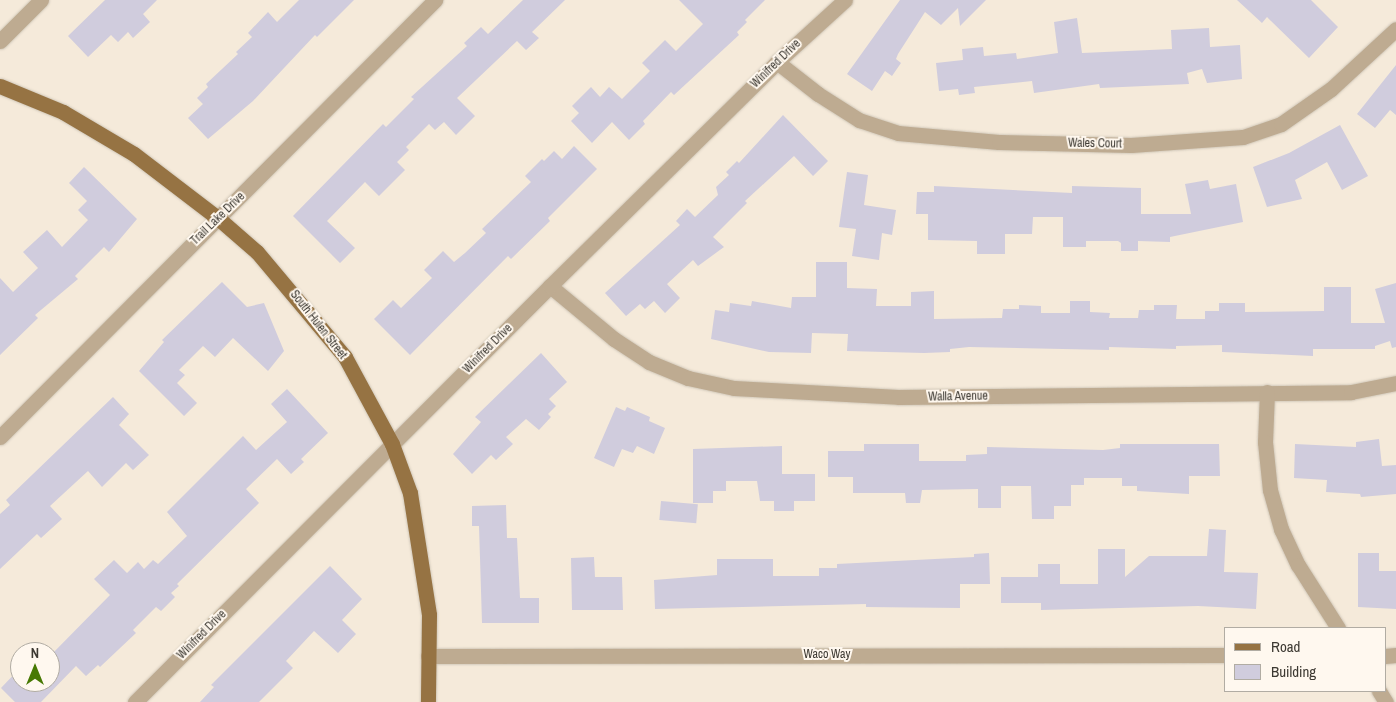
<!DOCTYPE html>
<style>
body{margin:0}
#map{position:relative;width:1396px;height:702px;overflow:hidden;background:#f5eada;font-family:"Archivo Narrow",sans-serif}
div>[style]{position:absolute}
.building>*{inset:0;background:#d0ccdd;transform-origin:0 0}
.roads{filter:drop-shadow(0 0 1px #d0c7b8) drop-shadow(0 0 1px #d0c7b8)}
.minor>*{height:15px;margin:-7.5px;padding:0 7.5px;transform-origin:7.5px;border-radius:7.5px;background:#beab91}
.major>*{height:15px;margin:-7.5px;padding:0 7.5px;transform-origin:7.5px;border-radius:7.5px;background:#967343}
span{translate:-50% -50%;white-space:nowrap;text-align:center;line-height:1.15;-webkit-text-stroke:4px #fff8ef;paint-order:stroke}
.street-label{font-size:12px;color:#3d3932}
.legend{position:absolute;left:1224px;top:627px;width:162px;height:65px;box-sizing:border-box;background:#fff8ef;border:1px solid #b1aca3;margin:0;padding:6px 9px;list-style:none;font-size:15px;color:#3d3932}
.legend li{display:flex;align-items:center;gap:10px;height:25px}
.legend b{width:25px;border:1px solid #b1aca3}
.north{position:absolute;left:10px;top:642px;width:50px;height:50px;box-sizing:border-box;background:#fff8ef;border:1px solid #b1aca3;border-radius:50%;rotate:0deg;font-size:14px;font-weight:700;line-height:20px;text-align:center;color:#3d3932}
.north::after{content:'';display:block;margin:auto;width:18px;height:22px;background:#477903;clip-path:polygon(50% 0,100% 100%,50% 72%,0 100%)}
</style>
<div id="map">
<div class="building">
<i style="clip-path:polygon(105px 0,157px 0,143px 14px,150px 22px,133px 38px,128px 32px,118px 42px,111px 35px,88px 57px,68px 36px)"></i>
<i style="clip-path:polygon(299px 0,354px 0,317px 37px,315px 35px,253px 101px,208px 139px,188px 118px,203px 104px,197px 98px,208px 87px,206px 84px,238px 54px,236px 52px,252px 37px,248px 33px,268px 12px,277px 22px)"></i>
<i style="clip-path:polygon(523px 0,565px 0,532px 32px,539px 38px,526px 50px,517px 41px,457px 98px,475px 116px,456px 135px,444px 122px,435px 130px,429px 124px,406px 147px,409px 150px,397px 162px,405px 170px,379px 196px,365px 182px,327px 221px,355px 248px,340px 263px,293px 216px,383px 124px,386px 127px,414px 99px,411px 97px,467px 46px,464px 43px,481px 27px,488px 34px)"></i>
<i style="clip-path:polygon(679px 0,765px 0,745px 20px,747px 22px,737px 32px,739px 35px,674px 95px,671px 92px,643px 121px,645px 124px,629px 140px,612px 122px,592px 143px,571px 121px,579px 113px,572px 106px,591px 87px,600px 97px,609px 87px,622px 99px,650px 71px,642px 63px,665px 40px,676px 51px,703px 24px)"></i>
<i style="clip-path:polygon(900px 0,986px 0,960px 26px,958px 8px,941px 25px,925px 12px,898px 54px,896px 59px,901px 63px,892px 76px,885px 71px,872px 91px,847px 74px)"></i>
<i style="clip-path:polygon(1237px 0,1311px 0,1338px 27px,1309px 58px,1267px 17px,1262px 23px)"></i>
<i style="clip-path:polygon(1077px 18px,1082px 53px,1172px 49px,1171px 30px,1209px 28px,1210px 47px,1240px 45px,1242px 79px,1207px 83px,1202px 69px,1187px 73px,1189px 84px,1100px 88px,1099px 84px,1034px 93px,1032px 81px,974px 87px,975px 93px,959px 95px,958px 89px,939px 91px,936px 63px,963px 60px,962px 49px,983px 47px,984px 56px,1016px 53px,1017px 59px,1058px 53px,1054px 22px)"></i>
<i style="clip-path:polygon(1396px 65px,1396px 115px,1390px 110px,1375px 128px,1357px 114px)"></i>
<i style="clip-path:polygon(783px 115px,828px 161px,813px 176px,794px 156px,745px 201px,747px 203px,713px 237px,724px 247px,698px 266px,693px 260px,667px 284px,680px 298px,665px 313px,654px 301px,645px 309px,640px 304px,626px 316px,605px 293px,680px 225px,676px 221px,687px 209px,695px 217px,718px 195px,716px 187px,729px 175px,726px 172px,737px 161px,739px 163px)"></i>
<i style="clip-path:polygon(1340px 125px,1368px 176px,1342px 190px,1327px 162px,1295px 180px,1302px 199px,1267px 207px,1253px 167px,1289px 153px)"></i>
<i style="clip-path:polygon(574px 146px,597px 169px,548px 218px,550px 221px,511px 259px,508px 256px,410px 355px,374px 319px,393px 300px,401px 308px,432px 278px,424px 270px,443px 251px,454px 262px,465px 253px,486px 233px,482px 229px,531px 182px,525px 176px,542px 159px,544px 161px,554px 151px,562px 159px)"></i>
<i style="clip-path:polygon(84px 167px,137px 219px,109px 252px,104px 247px,75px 276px,78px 279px,35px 315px,38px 318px,0 355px,0 278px,13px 292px,38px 268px,23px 252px,47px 230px,62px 247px,88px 220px,78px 210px,87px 201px,69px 183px)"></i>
<i style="clip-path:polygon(847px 172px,868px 175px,864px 205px,896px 210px,892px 235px,882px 233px,879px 260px,852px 256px,856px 229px,839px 227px)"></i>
<i style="clip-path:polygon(1208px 180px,1210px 189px,1236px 184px,1243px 222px,1170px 237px,1170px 242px,1138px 241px,1138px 251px,1121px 251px,1121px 243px,1118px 241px,1086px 241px,1086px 247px,1063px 247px,1063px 217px,1033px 217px,1032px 234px,1005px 234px,1005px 254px,977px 254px,977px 241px,928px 240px,928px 214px,916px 214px,917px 192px,934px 192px,934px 186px,1072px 193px,1072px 186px,1141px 188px,1141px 214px,1191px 214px,1185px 184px)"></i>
<i style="clip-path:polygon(816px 262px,847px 262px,847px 288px,877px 289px,876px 306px,911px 306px,911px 292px,934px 291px,934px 319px,1002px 318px,1003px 309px,1019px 309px,1019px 305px,1041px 306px,1041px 313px,1070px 313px,1070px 301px,1090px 301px,1090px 312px,1110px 313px,1109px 318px,1138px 318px,1139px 310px,1154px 310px,1154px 305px,1177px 305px,1176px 319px,1205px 319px,1205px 311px,1219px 311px,1219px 303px,1245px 303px,1245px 312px,1324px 311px,1324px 287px,1351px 287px,1351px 323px,1385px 323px,1375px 289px,1396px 283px,1396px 347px,1392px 348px,1390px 341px,1375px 346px,1375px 349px,1313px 349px,1313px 356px,1222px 352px,1222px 345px,1176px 346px,1176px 349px,1109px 347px,1109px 350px,969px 347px,950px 349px,950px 352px,924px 353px,847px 351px,848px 334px,812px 333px,811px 353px,769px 352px,711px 339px,715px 310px,729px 312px,730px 303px,751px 306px,752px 301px,791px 308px,792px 297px,816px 297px)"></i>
<i style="clip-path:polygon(222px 282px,247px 307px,264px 303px,284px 351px,268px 371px,233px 338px,215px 357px,203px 346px,179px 370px,185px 375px,177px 383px,197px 403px,184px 416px,139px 371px,164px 342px,162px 340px)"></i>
<i style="clip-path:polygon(541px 353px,567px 382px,549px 399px,556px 406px,548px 414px,551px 417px,539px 430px,526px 419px,506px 437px,513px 444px,496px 460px,491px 455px,472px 474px,453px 454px,481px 422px,475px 417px)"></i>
<i style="clip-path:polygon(287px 389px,328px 433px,301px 459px,304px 462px,291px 474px,277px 459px,246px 489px,259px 503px,177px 584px,179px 586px,171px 593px,175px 597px,161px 611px,156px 607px,133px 630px,136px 633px,100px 667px,98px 665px,86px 676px,76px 666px,41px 702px,15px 702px,1px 688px,20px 668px,20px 682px,50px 682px,50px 656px,110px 595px,94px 579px,114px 560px,127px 573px,138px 562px,144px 569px,153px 560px,158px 564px,187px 536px,167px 512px,243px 436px,256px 450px,287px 422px,271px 404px)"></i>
<i style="clip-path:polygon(113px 397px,129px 414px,119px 425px,149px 455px,133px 470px,126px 463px,102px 487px,88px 471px,50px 506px,62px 519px,41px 538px,37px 534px,0 569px,0 514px,10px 505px,6px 500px)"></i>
<i style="clip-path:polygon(616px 407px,625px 411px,627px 407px,650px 417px,649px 421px,665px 428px,654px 454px,637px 446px,633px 453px,622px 449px,614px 467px,594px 458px)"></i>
<i style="clip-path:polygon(1379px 439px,1382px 466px,1396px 465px,1396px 494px,1361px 497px,1360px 494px,1326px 492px,1327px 480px,1294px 478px,1295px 444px,1356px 447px,1356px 442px)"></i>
<i style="clip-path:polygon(864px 444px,919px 444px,919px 461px,966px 461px,966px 455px,987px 454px,987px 447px,1103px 450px,1120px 448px,1120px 444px,1219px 444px,1220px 476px,1189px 476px,1189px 494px,1137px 491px,1137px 486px,1122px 486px,1122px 478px,1084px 478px,1084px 485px,1071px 485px,1071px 506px,1054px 506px,1054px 519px,1032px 519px,1031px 486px,1001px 486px,1001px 508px,978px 508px,978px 489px,922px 490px,920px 503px,906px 503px,905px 493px,853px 493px,853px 477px,828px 477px,828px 451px,864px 451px)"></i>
<i style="clip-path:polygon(782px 446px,782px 474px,815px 474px,815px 501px,794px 501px,794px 511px,774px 511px,774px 501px,760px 501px,757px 481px,726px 481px,726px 491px,713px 491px,713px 503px,693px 503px,693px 449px)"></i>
<i style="left:661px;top:501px;width:37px;height:19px;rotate:5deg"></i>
<i style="clip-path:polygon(506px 505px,507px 538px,517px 538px,520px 598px,539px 598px,539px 623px,482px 623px,479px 526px,472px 526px,472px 506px)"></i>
<i style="clip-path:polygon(1209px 529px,1226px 530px,1224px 572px,1258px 573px,1256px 609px,1198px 606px,1041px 610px,1041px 603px,1001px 603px,1001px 577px,1038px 577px,1038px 564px,1060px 564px,1060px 584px,1098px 584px,1098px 549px,1125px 549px,1125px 577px,1149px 556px,1207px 556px)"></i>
<i style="clip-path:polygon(989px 553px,990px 584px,960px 584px,960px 608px,866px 607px,866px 604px,655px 609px,654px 580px,717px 575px,717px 559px,773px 559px,773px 576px,819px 576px,819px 568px,837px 568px,837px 564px,974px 557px,974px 554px)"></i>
<i style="clip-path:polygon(1358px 553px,1379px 553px,1379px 571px,1396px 571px,1396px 609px,1358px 607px)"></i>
<i style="clip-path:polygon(594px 557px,595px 577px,622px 577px,623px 610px,572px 610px,571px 558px)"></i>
<i style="clip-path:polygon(330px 566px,362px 599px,342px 620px,356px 634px,338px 653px,314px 631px,286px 661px,293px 668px,259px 702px,200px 702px,214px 687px,211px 685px)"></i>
</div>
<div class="roads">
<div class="minor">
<i style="left:0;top:41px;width:58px;rotate:-45deg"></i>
<i style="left:777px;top:62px;width:52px;rotate:38deg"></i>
<i style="left:818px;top:94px;width:49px;rotate:32.4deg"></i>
<i style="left:859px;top:120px;width:41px;rotate:18.4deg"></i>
<i style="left:898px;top:133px;width:101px;rotate:5.1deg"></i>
<i style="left:999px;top:142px;width:132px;rotate:1.3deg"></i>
<i style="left:1131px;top:145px;width:112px;rotate:-4.1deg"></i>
<i style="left:1243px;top:137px;width:40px;rotate:-18.9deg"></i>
<i style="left:1281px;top:124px;width:61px;rotate:-35deg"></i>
<i style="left:1331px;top:89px;width:88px;rotate:-42.7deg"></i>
<i style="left:550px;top:286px;width:83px;rotate:39.6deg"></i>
<i style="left:614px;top:339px;width:42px;rotate:33.3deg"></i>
<i style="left:649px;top:362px;width:42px;rotate:22.3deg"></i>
<i style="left:688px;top:378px;width:47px;rotate:12.3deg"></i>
<i style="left:734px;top:388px;width:164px;rotate:3.1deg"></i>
<i style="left:898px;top:397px;width:453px;rotate:-0.6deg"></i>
<i style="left:1351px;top:392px;width:46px;rotate:-11.3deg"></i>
<i style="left:1267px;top:392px;width:50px;rotate:92.3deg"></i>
<i style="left:1265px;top:442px;width:48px;rotate:84.1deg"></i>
<i style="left:1270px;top:490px;width:41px;rotate:74.2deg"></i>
<i style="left:1281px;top:529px;width:40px;rotate:65deg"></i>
<i style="left:1298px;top:565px;width:75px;rotate:57.6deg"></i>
<i style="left:0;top:437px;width:617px;rotate:-45.13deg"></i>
<i style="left:428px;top:656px;width:797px;rotate:-0.07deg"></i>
<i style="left:1385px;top:656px;width:11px;rotate:-5deg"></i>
<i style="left:1379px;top:691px;width:13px;rotate:58deg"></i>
<i style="left:135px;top:702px;width:588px;rotate:-45.07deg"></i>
<i style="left:550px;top:286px;width:319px;rotate:-44.6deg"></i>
<i style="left:777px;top:62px;width:92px;rotate:-42.4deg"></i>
</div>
<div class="major">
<i style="left:0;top:86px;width:68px;rotate:22.4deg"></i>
<i style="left:63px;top:112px;width:82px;rotate:30.6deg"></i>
<i style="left:134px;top:154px;width:107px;rotate:37.4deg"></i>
<i style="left:219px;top:219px;width:50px;rotate:41deg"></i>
<i style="left:257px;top:252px;width:137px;rotate:50deg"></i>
<i style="left:345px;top:357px;width:99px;rotate:61.6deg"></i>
<i style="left:392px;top:444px;width:52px;rotate:69.8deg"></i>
<i style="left:410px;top:493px;width:123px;rotate:81.1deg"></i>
<i style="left:429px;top:615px;width:87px;rotate:90.7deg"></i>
</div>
</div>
<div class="street-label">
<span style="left:776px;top:64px;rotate:-44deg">Winifred Drive</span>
<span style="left:1095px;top:144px;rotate:1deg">Wales Court</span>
<span style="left:218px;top:219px;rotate:-44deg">Trail Lake Drive</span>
<span style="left:318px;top:325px;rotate:52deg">South Hulen Street</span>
<span style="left:488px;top:349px;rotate:-45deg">Winifred Drive</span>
<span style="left:958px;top:397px;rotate:-1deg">Walla Avenue</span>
<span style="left:202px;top:635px;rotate:-45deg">Winifred Drive</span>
<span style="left:827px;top:655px">Waco Way</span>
</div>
<ul class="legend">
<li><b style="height:6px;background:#967343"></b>Road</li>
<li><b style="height:14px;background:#d0ccdd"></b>Building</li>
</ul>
<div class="north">N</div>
</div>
